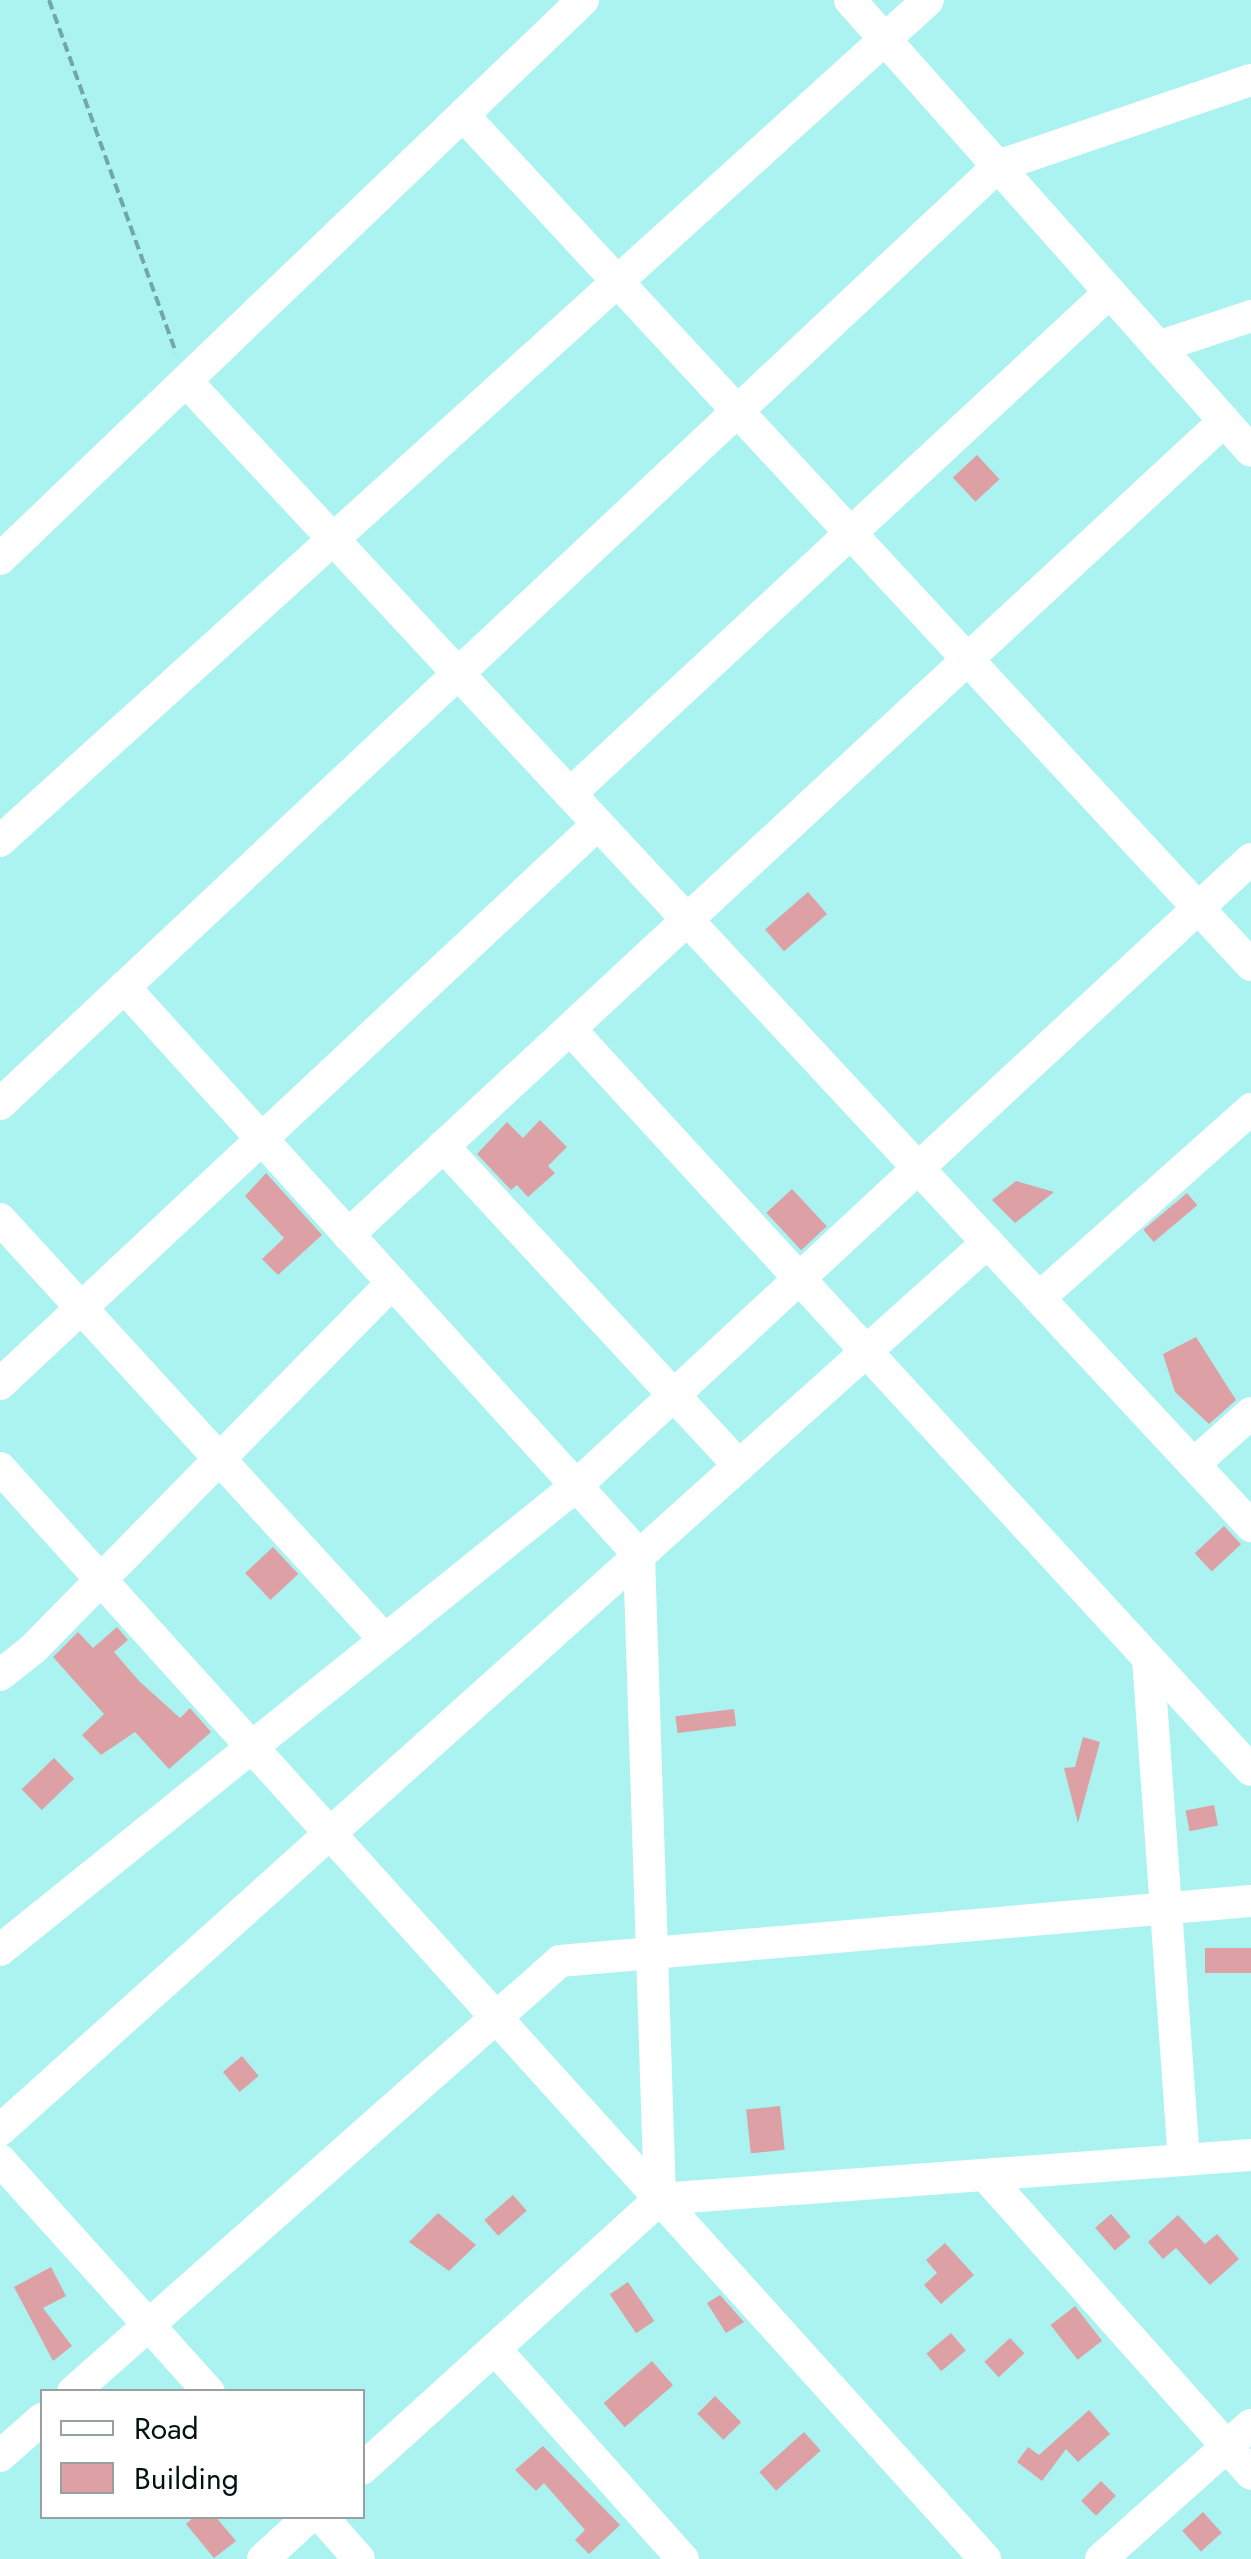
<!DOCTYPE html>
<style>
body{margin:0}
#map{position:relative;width:1251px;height:2559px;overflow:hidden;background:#abf3f0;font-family:Jost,sans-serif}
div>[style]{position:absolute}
.building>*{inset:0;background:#dca0a5;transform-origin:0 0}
.path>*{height:4px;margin-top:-2px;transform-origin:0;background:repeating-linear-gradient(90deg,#71a7a5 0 10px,transparent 0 15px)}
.minor>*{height:32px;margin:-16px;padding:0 16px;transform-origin:16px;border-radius:16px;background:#fff}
span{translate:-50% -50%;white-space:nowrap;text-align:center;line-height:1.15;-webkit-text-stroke:8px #fff;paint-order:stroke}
.legend{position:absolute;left:40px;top:2389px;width:325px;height:130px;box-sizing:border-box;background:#fff;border:2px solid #99a0a0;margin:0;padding:12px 18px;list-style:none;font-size:30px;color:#001211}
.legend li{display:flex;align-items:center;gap:20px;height:50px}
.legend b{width:50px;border:2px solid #99a0a0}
</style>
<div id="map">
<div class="building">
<i style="left:977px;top:455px;width:33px;height:33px;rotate:47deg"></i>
<i style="left:808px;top:892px;width:29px;height:57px;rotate:49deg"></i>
<i style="clip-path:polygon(540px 1120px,567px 1147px,548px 1166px,555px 1173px,528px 1197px,517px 1185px,511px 1190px,477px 1154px,507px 1122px,523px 1138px)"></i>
<i style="clip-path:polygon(266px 1173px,322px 1235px,278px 1275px,262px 1259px,284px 1238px,245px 1196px)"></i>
<i style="clip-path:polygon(1016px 1181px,1054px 1192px,1015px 1223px,992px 1200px)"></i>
<i style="left:792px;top:1189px;width:51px;height:35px;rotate:47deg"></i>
<i style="left:1187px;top:1193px;width:16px;height:57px;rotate:50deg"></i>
<i style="clip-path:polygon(1196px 1337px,1236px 1400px,1209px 1424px,1175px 1392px,1163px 1354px)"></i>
<i style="left:1224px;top:1526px;width:25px;height:40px;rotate:47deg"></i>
<i style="left:273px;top:1547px;width:37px;height:38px;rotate:47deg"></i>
<i style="clip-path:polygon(117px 1627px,128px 1640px,114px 1652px,139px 1681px,180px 1718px,190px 1708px,211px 1732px,169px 1769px,135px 1732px,101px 1755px,82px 1735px,104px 1714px,53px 1657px,78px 1632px,93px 1648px)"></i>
<i style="left:734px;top:1709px;width:17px;height:59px;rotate:83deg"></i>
<i style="clip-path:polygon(1083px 1737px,1100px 1742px,1078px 1823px,1064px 1768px,1075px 1767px)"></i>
<i style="left:54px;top:1758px;width:29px;height:45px;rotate:46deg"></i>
<i style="left:1214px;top:1805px;width:21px;height:29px;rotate:79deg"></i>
<i style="left:1251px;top:1948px;width:25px;height:46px;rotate:90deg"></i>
<i style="left:242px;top:2056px;width:26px;height:25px;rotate:50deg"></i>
<i style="left:780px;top:2106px;width:44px;height:34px;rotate:84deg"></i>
<i style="left:513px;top:2195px;width:21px;height:38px;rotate:49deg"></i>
<i style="clip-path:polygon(438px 2213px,476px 2245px,449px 2271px,409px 2242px)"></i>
<i style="left:1111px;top:2214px;width:30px;height:21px;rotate:49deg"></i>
<i style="clip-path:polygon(1178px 2215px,1205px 2244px,1217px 2234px,1239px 2259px,1210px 2285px,1176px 2248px,1163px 2259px,1148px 2242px)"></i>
<i style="clip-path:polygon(945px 2243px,974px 2275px,941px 2304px,924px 2285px,937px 2273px,926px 2260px)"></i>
<i style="clip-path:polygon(51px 2267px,66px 2296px,43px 2308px,72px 2346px,53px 2361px,14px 2287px)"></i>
<i style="left:628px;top:2282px;width:47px;height:22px;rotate:56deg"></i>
<i style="clip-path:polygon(720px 2295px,744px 2322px,726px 2333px,707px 2303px)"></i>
<i style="left:1075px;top:2306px;width:44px;height:31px;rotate:52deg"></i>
<i style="left:951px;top:2333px;width:23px;height:32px;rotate:50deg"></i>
<i style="left:1010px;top:2338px;width:21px;height:35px;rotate:47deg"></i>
<i style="left:652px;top:2361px;width:32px;height:64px;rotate:49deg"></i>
<i style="left:715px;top:2396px;width:37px;height:25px;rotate:45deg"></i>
<i style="clip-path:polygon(1089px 2410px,1110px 2434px,1078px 2462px,1066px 2449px,1042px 2481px,1017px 2462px,1028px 2447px,1039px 2455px)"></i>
<i style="left:804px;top:2432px;width:25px;height:60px;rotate:48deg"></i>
<i style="clip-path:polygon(543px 2446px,620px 2525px,589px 2554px,575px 2540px,585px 2530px,544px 2483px,536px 2491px,515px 2470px)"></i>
<i style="left:1101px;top:2481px;width:21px;height:28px;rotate:45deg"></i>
<i style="left:1203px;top:2512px;width:28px;height:28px;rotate:48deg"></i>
<i style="clip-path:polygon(195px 2516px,215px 2516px,236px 2541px,214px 2558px,186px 2524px)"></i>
</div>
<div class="path">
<i style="left:49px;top:0;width:375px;rotate:70.2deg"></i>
</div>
<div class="minor">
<i style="left:850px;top:0;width:603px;rotate:48.36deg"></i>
<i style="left:463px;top:115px;width:1159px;rotate:47.17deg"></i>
<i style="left:1158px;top:347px;width:98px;rotate:-18.4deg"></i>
<i style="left:186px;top:381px;width:1564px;rotate:47.07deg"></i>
<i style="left:0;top:559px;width:808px;rotate:-43.8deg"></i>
<i style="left:570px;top:794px;width:737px;rotate:-42.91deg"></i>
<i style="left:0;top:841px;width:1252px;rotate:-42.18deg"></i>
<i style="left:124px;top:987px;width:767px;rotate:47.8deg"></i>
<i style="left:639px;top:1555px;width:644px;rotate:88.13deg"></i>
<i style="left:570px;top:1029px;width:1006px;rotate:47.42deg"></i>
<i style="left:0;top:1104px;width:1370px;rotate:-43.22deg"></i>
<i style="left:998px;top:166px;width:267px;rotate:-18.8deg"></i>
<i style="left:443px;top:1146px;width:436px;rotate:47.2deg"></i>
<i style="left:0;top:1219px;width:570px;rotate:47.56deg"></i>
<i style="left:348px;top:1235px;width:1196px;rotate:-42.9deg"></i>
<i style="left:1039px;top:1298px;width:284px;rotate:-41.7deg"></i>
<i style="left:0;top:1384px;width:819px;rotate:-43.12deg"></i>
<i style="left:1194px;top:1464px;width:76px;rotate:-41.8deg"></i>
<i style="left:0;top:1468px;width:1470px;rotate:47.92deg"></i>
<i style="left:1148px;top:1658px;width:503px;rotate:85.9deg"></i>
<i style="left:0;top:1675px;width:42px;rotate:-38.2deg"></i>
<i style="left:33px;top:1649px;width:513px;rotate:-45.55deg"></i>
<i style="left:0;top:1950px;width:740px;rotate:-38.85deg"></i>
<i style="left:576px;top:1486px;width:921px;rotate:-42.89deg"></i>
<i style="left:0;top:2130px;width:1328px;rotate:-41.95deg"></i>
<i style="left:0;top:2160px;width:312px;rotate:48deg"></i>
<i style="left:985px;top:2175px;width:400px;rotate:48.3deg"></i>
<i style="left:495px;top:2349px;width:282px;rotate:48.2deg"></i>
<i style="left:73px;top:2392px;width:650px;rotate:-41.51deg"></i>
<i style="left:560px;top:1961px;width:694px;rotate:-4.96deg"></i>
<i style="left:0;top:2456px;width:56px;rotate:-41.4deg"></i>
<i style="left:362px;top:2469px;width:402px;rotate:-42.2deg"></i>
<i style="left:660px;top:2199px;width:593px;rotate:-4.26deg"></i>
<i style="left:321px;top:2516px;width:57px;rotate:48.5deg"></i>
<i style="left:263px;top:2559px;width:64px;rotate:-42.5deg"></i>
<i style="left:1101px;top:2559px;width:201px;rotate:-41.8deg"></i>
</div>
<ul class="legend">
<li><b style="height:12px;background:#fff"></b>Road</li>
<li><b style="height:28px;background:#dca0a5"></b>Building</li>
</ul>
</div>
